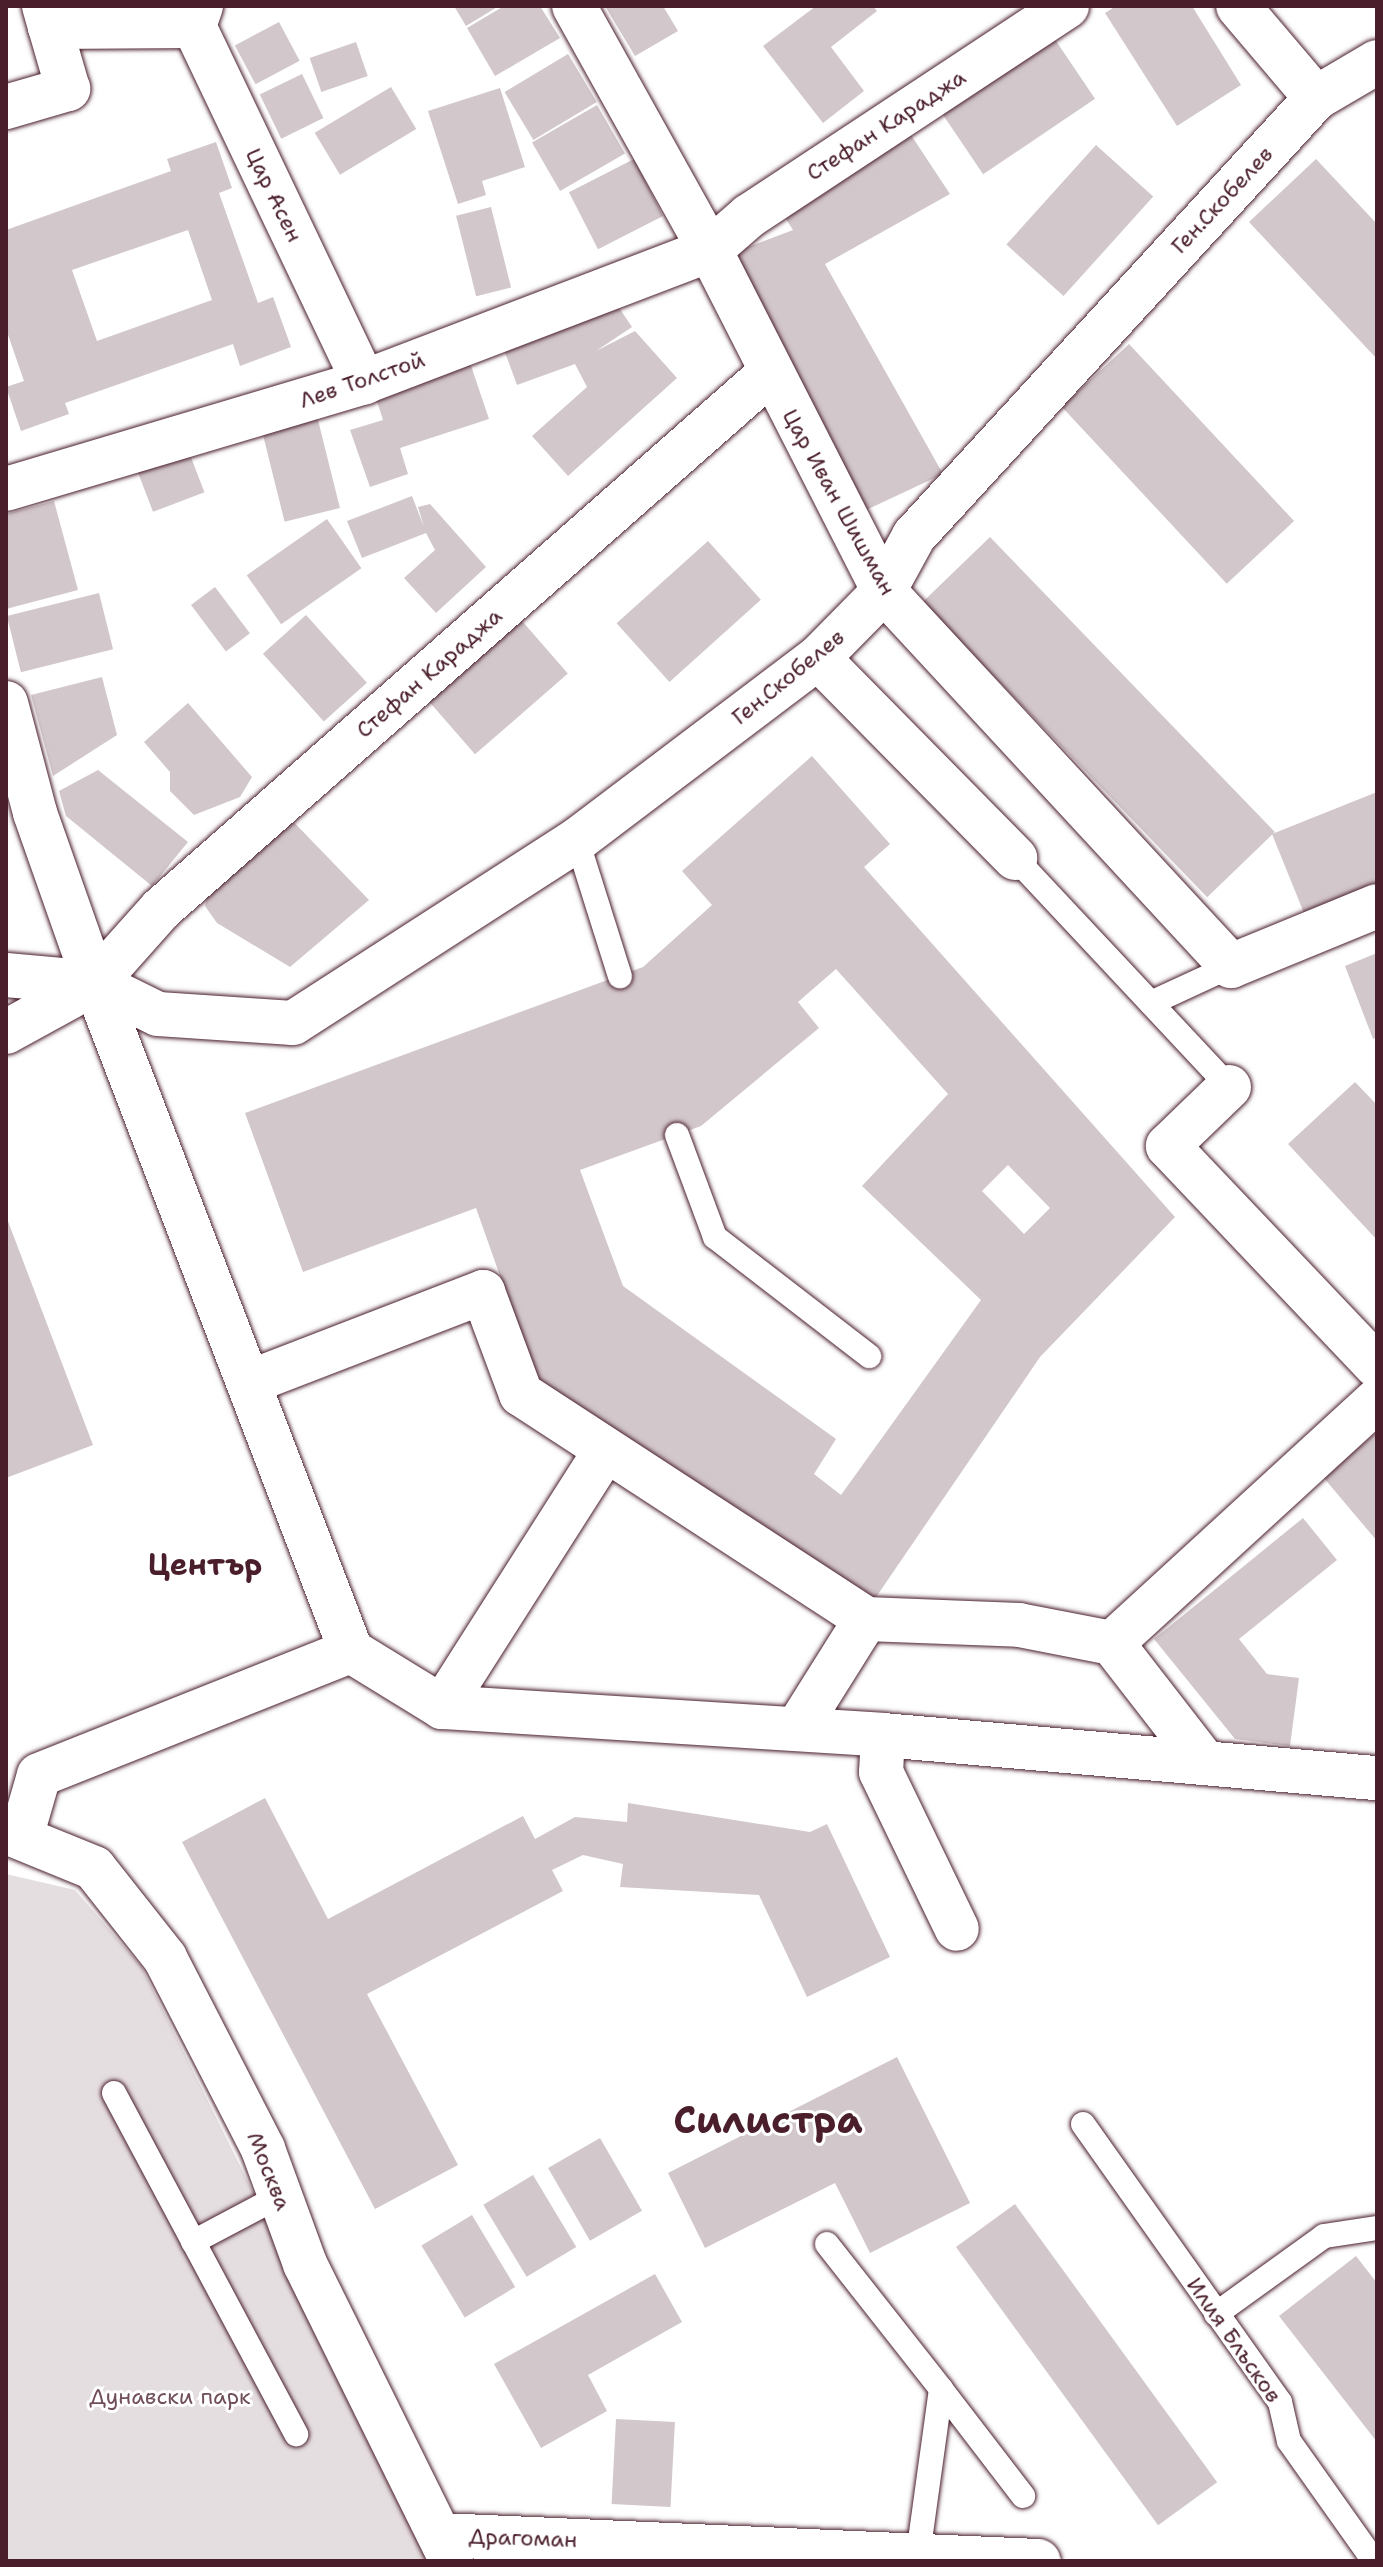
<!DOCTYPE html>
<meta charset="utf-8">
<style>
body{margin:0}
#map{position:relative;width:1383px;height:2567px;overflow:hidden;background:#fff;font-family:"Shantell Sans",sans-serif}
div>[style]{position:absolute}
.green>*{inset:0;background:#e5dee0}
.building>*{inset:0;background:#d2c7cb;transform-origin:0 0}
.roads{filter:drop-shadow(0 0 2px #4a1f2b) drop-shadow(0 0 2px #4a1f2b)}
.lane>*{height:24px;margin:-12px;padding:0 12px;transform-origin:12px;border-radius:12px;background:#fff}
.street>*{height:44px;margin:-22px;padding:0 22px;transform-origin:22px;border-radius:22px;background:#fff}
span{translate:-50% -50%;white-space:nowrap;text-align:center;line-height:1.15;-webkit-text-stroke:6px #fff;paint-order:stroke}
.street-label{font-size:22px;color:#4a1f2b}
.park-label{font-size:22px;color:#714f58}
.district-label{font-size:30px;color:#4a1f2b;font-weight:700}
.town-label{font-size:38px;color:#4a1f2b;font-weight:700}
.frame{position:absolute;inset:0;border:8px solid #4a1f2b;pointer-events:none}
</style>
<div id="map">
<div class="green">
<i style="clip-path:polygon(6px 1874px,75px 1890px,141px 1966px,436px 2561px,6px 2561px)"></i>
</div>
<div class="building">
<i style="clip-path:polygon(454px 6px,499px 6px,466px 26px)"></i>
<i style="clip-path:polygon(504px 6px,540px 6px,560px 38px,495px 76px,467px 28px)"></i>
<i style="clip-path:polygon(605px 6px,663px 6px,678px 31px,635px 56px)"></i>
<i style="clip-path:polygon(816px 6px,873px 6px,877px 11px,831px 47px,864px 91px,823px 123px,763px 46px)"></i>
<i style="clip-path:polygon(1116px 6px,1192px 6px,1241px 85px,1177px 126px,1105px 13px)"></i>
<i style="left:279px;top:22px;width:44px;height:50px;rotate:62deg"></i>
<i style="left:1052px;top:35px;width:77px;height:135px;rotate:56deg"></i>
<i style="left:356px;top:42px;width:36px;height:49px;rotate:71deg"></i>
<i style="left:568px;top:54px;width:56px;height:74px;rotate:59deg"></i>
<i style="left:302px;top:74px;width:49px;height:47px;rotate:64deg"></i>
<i style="left:391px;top:87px;width:49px;height:89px;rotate:59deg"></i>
<i style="clip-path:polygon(500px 88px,525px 167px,482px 181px,486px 195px,458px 204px,428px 111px)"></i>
<i style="left:597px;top:105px;width:56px;height:75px;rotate:60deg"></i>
<i style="clip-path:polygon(911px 135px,950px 194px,825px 264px,943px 474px,864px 511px,735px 252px,793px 230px,784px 216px)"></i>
<i style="clip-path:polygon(evenodd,216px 142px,232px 188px,219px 193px,258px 303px,273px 297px,291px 347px,240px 366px,233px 344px,65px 403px,69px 414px,21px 431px,6px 387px,24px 381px,6px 329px,6px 230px,171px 171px,167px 159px,216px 142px,188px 230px,212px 300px,97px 341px,72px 270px,188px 230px)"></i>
<i style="left:1096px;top:145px;width:77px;height:134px;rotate:42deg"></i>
<i style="left:634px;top:159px;width:64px;height:73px;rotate:63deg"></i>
<i style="clip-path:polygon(1316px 159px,1377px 224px,1377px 359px,1249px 222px)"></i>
<i style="left:491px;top:207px;width:83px;height:36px;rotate:76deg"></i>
<i style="clip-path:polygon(612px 297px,632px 327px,596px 351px,635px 331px,677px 378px,568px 476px,532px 436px,587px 387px,575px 364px,517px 385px,499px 336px)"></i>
<i style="left:1129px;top:344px;width:242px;height:92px;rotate:47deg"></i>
<i style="clip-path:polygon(466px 351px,489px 419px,400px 448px,408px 474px,370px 487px,350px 430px,383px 420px,371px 383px)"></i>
<i style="left:315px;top:408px;width:103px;height:57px;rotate:76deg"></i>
<i style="left:189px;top:452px;width:43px;height:55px;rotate:69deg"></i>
<i style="clip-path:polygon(412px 496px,424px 527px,418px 507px,430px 504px,486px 567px,436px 613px,404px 578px,435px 550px,426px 533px,362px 558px,347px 521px)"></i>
<i style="clip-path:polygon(54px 501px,78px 590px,6px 609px,6px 514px)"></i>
<i style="left:327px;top:519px;width:60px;height:98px;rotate:55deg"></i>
<i style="left:990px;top:537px;width:410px;height:94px;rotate:46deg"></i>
<i style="left:708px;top:541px;width:79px;height:123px;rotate:48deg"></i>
<i style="left:215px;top:587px;width:58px;height:30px;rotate:53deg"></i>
<i style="left:99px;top:593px;width:58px;height:95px;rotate:76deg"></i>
<i style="left:516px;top:614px;width:79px;height:123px;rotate:49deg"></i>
<i style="left:306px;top:615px;width:91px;height:58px;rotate:48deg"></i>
<i style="clip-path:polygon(102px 677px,117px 735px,53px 776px,31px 695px)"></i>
<i style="clip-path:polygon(188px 703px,252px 777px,240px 797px,194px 815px,170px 791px,170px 772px,144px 742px)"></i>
<i style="clip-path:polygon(evenodd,812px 756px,890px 844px,864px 867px,1175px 1217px,1040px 1357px,870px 1606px,540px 1389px,476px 1208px,303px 1272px,245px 1113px,643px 967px,712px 905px,682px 871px,812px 756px,836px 969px,948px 1094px,862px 1186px,981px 1300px,841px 1495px,814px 1474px,836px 1439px,623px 1286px,580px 1170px,701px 1126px,819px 1028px,798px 1002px,836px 969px,812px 756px,1008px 1165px,1050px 1208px,1024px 1234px,982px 1191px,1008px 1165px)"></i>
<i style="clip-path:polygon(98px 770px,188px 842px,152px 886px,66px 816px,59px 791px)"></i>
<i style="clip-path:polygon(1377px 792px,1377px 895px,1308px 923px,1272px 834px)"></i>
<i style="clip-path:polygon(285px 813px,369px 900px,290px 967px,217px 923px,205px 906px,209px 890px)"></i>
<i style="clip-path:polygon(1377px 953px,1377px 1037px,1373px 1039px,1345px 966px)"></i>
<i style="clip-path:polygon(1355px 1082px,1377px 1105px,1377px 1240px,1288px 1144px)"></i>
<i style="clip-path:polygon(6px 1216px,93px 1445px,6px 1478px)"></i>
<i style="clip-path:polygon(1377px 1432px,1377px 1541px,1323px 1477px)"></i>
<i style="clip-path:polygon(1303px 1518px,1337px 1560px,1239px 1639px,1267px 1674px,1299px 1678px,1290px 1746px,1235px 1739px,1154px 1639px)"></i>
<i style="clip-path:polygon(265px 1798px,328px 1919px,523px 1816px,535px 1839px,575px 1817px,627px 1822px,628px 1803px,810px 1832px,827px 1824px,890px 1957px,807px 1997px,759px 1895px,620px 1887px,623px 1864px,583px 1855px,552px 1870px,563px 1891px,367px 1994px,458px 2165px,375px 2209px,182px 1842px)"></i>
<i style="clip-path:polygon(897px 2057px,970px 2203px,870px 2253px,835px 2183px,705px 2248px,668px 2173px)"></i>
<i style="left:600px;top:2138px;width:84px;height:60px;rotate:60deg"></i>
<i style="left:533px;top:2175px;width:84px;height:58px;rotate:59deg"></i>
<i style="left:1015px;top:2204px;width:344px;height:73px;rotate:54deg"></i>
<i style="left:472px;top:2215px;width:84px;height:59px;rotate:59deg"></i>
<i style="clip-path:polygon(1356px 2256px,1377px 2283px,1377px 2442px,1279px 2316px)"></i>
<i style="clip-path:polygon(655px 2274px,682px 2322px,588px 2375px,607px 2411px,541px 2448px,494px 2364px)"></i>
<i style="left:616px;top:2419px;width:59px;height:85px;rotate:3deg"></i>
</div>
<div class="roads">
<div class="lane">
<i style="left:577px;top:840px;width:143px;rotate:72.5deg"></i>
<i style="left:1015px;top:858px;width:313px;rotate:46.9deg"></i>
<i style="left:1151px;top:1003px;width:88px;rotate:-24.8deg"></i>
<i style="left:677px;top:1135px;width:109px;rotate:69.6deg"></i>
<i style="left:715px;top:1237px;width:195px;rotate:37.7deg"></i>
<i style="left:114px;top:2093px;width:387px;rotate:61.9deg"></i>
<i style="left:1083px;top:2124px;width:341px;rotate:54.7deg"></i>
<i style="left:1280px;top:2402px;width:40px;rotate:77deg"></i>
<i style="left:1289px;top:2441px;width:147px;rotate:54.7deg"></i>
<i style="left:193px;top:2242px;width:98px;rotate:-27.9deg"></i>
<i style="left:827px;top:2244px;width:184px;rotate:51.8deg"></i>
<i style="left:941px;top:2389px;width:167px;rotate:97.9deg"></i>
<i style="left:1216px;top:2314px;width:133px;rotate:-35.8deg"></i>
<i style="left:1324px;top:2236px;width:54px;rotate:-8.6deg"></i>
<i style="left:941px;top:2389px;width:135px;rotate:52.5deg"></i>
</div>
<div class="street">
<i style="left:44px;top:6px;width:22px;rotate:74deg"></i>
<i style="left:50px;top:27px;width:144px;rotate:-0.4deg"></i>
<i style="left:201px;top:6px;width:21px;rotate:109deg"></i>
<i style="left:194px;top:26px;width:395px;rotate:64.5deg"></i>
<i style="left:574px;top:6px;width:279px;rotate:60.9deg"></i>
<i style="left:710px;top:250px;width:383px;rotate:63deg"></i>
<i style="left:884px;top:591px;width:511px;rotate:47.22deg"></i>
<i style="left:1231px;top:966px;width:158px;rotate:-22.3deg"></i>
<i style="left:1238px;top:6px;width:121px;rotate:49.7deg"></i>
<i style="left:6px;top:107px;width:65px;rotate:-16.2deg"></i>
<i style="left:68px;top:89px;width:65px;rotate:-106.2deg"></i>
<i style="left:6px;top:489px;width:374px;rotate:-16.6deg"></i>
<i style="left:364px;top:382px;width:370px;rotate:-20.9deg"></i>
<i style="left:710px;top:250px;width:52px;rotate:-41.1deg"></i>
<i style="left:749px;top:216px;width:381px;rotate:-33.4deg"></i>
<i style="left:818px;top:658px;width:281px;rotate:45.4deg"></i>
<i style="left:6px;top:703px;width:114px;rotate:75.2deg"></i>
<i style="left:35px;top:813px;width:180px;rotate:70.6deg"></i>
<i style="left:95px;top:983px;width:715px;rotate:69.03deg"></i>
<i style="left:351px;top:1651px;width:107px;rotate:31.6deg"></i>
<i style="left:442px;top:1707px;width:442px;rotate:3.6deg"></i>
<i style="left:883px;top:1735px;width:496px;rotate:5deg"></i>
<i style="left:6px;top:975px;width:89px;rotate:5.1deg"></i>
<i style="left:95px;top:983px;width:70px;rotate:26.2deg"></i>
<i style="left:158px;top:1014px;width:135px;rotate:3.8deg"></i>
<i style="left:293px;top:1023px;width:338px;rotate:-32.8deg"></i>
<i style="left:577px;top:840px;width:302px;rotate:-37.1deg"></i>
<i style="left:818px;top:658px;width:94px;rotate:-45.4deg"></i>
<i style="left:884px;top:591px;width:63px;rotate:-61.4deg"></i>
<i style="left:914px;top:536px;width:595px;rotate:-47.45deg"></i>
<i style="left:1316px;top:98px;width:71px;rotate:-30.5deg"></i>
<i style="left:6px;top:1032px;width:102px;rotate:-28.8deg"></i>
<i style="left:95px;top:983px;width:99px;rotate:-48.3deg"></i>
<i style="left:161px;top:909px;width:811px;rotate:-41.35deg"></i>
<i style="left:1229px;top:1087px;width:85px;rotate:136deg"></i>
<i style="left:1168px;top:1146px;width:303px;rotate:46.5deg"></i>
<i style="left:250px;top:1382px;width:250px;rotate:-21.1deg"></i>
<i style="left:483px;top:1292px;width:109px;rotate:69.6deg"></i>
<i style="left:521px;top:1394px;width:412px;rotate:33.1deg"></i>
<i style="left:442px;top:1707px;width:305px;rotate:-57.5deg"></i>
<i style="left:797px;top:1729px;width:130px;rotate:-57.9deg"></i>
<i style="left:866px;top:1619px;width:153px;rotate:2.2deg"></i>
<i style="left:1019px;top:1625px;width:95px;rotate:11deg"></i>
<i style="left:883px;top:1735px;width:37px;rotate:93deg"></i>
<i style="left:881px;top:1772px;width:174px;rotate:64.2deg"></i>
<i style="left:1205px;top:1763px;width:152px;rotate:-127.8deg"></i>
<i style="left:1112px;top:1643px;width:360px;rotate:-42.5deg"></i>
<i style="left:6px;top:1832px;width:95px;rotate:22.2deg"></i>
<i style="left:94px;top:1868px;width:115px;rotate:51.7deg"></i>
<i style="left:165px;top:1958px;width:215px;rotate:62.8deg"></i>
<i style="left:263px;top:2149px;width:122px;rotate:69.9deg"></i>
<i style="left:305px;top:2264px;width:331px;rotate:63.7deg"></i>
<i style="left:22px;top:1834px;width:61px;rotate:-73.9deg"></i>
<i style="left:39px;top:1775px;width:336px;rotate:-21.7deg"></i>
<i style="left:440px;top:2535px;width:599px;rotate:2.49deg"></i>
</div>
</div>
<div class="street-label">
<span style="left:886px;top:125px;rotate:-33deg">Стефан Караджа</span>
<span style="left:274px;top:195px;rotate:64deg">Цар Асен</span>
<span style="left:1222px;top:200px;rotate:-47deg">Ген.Скобелев</span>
<span style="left:362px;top:380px;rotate:-19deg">Лев Толстой</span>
<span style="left:839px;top:502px;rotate:61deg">Цар Иван Шишман</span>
<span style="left:429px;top:673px;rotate:-41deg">Стефан Караджа</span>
<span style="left:788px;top:677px;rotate:-39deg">Ген.Скобелев</span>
<span style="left:269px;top:2171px;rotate:68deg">Москва</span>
<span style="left:1234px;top:2340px;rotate:55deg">Илия Блъсков</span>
<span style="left:523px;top:2538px;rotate:2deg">Драгоман</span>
</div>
<div class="park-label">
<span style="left:170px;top:2397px">Дунавски парк</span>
</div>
<div class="district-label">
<span style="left:205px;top:1565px">Център</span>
</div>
<div class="town-label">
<span style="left:768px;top:2120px">Силистра</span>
</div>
<div class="frame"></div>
</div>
